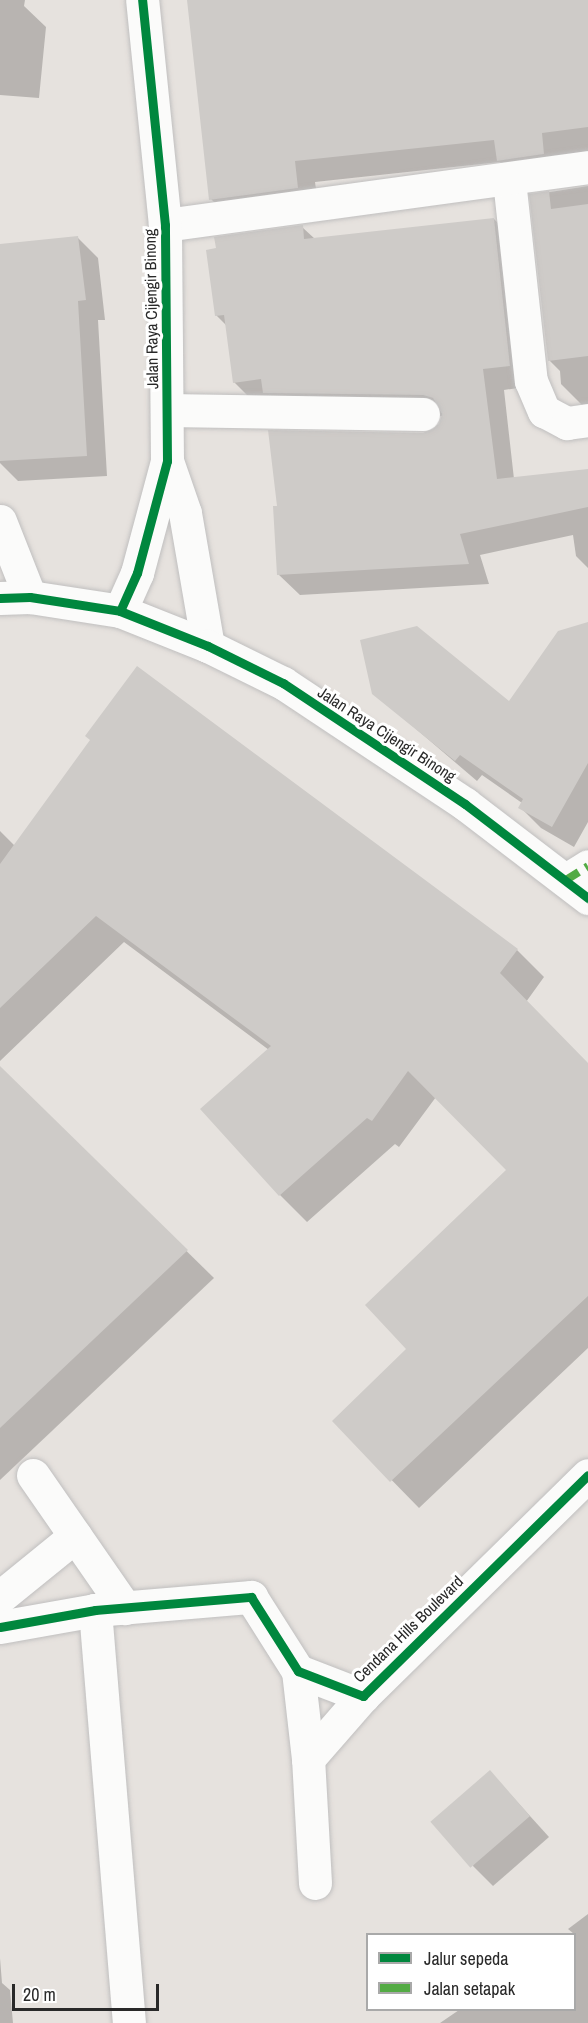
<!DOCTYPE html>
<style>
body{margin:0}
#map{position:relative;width:588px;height:2023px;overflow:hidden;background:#e6e2de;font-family:"Archivo Narrow",sans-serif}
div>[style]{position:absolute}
.shadow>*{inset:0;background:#0003}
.building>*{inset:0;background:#cecbc8;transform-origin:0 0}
.roads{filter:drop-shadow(0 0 2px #c0bfbf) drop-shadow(0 0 2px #c0bfbf)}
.street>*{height:33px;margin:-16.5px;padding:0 16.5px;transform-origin:16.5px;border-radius:16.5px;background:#fbfbfa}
.secondary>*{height:33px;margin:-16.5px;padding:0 16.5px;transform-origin:16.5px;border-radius:16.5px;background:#fbfbfa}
.quiet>*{height:8px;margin-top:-4px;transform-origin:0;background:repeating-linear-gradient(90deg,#53ab44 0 15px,transparent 0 23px)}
.cycleway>*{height:9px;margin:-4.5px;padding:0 4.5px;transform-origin:4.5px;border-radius:4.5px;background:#00873e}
span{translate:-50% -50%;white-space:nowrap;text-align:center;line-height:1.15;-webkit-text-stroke:6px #fff;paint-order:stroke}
.street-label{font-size:16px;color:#292929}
.legend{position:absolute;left:366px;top:1933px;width:210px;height:78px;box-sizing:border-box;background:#fff;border:2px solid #a9a9a9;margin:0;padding:8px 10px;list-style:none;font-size:18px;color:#292929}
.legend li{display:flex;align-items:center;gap:12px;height:30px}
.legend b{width:30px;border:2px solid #a9a9a9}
.scale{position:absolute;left:12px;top:1984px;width:147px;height:27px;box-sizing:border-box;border:3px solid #292929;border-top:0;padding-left:8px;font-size:18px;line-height:21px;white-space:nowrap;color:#292929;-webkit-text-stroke:4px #fff;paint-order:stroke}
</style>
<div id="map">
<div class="shadow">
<i style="clip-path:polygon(0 0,25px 0,24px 6px,46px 27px,39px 98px,0 95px)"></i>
<i style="clip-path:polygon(188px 0,588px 0,588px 172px,519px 181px,500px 162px,315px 182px,319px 209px,232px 220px,211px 199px)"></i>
<i style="clip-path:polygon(588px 186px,588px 404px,582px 405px,561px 384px,560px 371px,549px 360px,531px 195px)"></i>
<i style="clip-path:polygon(494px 219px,515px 241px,531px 386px,504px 390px,514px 479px,588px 470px,588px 568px,576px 556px,573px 535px,480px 555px,489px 584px,300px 595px,278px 574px,423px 434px,440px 425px,443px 416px,286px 413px,255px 403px,234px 382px,227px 326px,216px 315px,302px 227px,315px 239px)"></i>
<i style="clip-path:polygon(77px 237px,98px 258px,105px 320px,98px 320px,107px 476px,18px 481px,0 463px,0 246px)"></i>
<i style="clip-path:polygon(588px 624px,588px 822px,574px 847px,541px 828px,520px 807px,522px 803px,482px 775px,477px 781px,374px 693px,509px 703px)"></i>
<i style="clip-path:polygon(0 831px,15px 846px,517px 950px,544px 977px,526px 1002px,588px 1067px,588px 1348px,419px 1508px,334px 1421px,409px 1349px,508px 1170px,436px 1097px,399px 1147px,395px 1144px,307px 1222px,280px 1195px,269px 1050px,124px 942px,0 1061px)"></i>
<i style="clip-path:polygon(0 1068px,214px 1278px,0 1480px)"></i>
<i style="clip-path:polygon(490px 1772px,549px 1837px,493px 1886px,473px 1866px)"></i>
<i style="clip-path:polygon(588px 1914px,588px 2023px,440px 2023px,459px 2010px,574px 2010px,574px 1934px,568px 1929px)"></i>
<i style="clip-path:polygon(0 1958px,2px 1983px,10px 1990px,13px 2023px,0 2023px)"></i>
</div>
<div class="building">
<i style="clip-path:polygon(187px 0,588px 0,588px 127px,542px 133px,544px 154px,497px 161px,494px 140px,295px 161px,298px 188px,209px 200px)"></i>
<i style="clip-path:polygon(549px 191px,551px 209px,588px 204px,588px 356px,548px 361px,529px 194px)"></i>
<i style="clip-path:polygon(494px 218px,510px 366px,483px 369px,497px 479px,588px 469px,588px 507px,460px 534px,469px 564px,277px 575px,273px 506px,277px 506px,268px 430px,423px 433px,439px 424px,442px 414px,433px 398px,423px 395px,263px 393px,261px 379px,233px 383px,224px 315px,215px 316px,206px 250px,216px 248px,214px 237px,303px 225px,304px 239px)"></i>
<i style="clip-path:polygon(78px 236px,86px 300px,78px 301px,87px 456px,0 461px,0 244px)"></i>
<i style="clip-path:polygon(588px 622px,588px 763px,552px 827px,518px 808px,523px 799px,460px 755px,455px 761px,372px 694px,360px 640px,417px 626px,509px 701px,558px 631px)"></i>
<i style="clip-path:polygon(137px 666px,518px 949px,500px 973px,588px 1063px,588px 1296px,390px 1482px,332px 1421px,406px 1349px,365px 1305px,506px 1170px,408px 1071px,372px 1121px,367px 1118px,279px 1196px,200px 1109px,271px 1046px,96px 916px,0 1008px,0 864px,90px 740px,85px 736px)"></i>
<i style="clip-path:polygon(0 1066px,188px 1250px,0 1428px)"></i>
<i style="left:490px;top:1770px;width:61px;height:79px;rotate:49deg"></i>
</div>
<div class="roads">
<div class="street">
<i style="left:509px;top:180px;width:202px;rotate:83.8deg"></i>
<i style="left:531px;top:381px;width:33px;rotate:67deg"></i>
<i style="left:544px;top:411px;width:26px;rotate:28deg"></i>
<i style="left:567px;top:423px;width:21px;rotate:-8deg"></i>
<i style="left:165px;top:225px;width:427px;rotate:-7.8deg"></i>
<i style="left:168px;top:410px;width:255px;rotate:0.9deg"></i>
<i style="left:0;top:521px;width:82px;rotate:68.5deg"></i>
<i style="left:566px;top:880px;width:26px;rotate:-32deg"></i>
<i style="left:33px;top:1475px;width:162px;rotate:55.3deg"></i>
<i style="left:0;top:1597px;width:97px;rotate:-39.1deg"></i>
<i style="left:95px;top:1610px;width:414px;rotate:85.3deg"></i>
<i style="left:0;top:1627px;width:97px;rotate:-10.1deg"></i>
<i style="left:95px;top:1610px;width:157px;rotate:-4.8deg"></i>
<i style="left:251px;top:1597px;width:88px;rotate:57.6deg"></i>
<i style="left:298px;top:1671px;width:70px;rotate:21deg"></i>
<i style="left:363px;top:1696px;width:315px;rotate:-44.5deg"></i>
<i style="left:298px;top:1671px;width:89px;rotate:83.5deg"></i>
<i style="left:315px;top:1883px;width:124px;rotate:-93.2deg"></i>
<i style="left:308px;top:1759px;width:84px;rotate:-48.9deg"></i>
</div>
<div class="secondary">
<i style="left:167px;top:461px;width:55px;rotate:70.9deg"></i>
<i style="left:185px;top:513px;width:135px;rotate:80.2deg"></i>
<i style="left:0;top:598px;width:30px;rotate:-2deg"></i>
<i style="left:30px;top:597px;width:91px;rotate:8.8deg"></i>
<i style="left:120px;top:611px;width:95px;rotate:21.7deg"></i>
<i style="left:208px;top:646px;width:84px;rotate:26.3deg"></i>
<i style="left:283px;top:683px;width:219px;rotate:33.6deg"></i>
<i style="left:465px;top:804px;width:155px;rotate:37.4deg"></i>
<i style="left:120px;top:611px;width:42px;rotate:-65.9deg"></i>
<i style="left:137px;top:573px;width:116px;rotate:-75deg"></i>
<i style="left:167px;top:461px;width:236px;rotate:-90.5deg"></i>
<i style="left:165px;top:225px;width:226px;rotate:-95.8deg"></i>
</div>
</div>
<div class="quiet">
<i style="left:566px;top:880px;width:26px;rotate:-32deg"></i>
</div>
<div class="cycleway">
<i style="left:0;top:598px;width:30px;rotate:-2deg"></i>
<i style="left:30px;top:597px;width:91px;rotate:8.8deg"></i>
<i style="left:120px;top:611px;width:95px;rotate:21.7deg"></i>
<i style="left:208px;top:646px;width:84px;rotate:26.3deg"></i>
<i style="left:283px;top:683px;width:219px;rotate:33.6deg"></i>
<i style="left:465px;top:804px;width:155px;rotate:37.4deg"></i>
<i style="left:120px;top:611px;width:42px;rotate:-65.9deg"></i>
<i style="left:137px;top:573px;width:116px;rotate:-75deg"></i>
<i style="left:167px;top:461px;width:236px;rotate:-90.5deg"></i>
<i style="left:165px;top:225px;width:226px;rotate:-95.8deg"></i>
<i style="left:0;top:1627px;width:97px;rotate:-10.1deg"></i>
<i style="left:95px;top:1610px;width:157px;rotate:-4.8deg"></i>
<i style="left:251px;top:1597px;width:88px;rotate:57.6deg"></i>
<i style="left:298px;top:1671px;width:70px;rotate:21deg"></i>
<i style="left:363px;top:1696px;width:315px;rotate:-44.5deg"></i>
</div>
<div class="street-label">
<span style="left:151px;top:309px;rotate:-91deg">Jalan Raya Cijengir Binong</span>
<span style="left:387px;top:734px;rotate:33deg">Jalan Raya Cijengir Binong</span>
<span style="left:408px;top:1629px;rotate:-44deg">Cendana Hills Boulevard</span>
</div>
<ul class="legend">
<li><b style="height:8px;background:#00873e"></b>Jalur sepeda</li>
<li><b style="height:8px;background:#53ab44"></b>Jalan setapak</li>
</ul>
<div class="scale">20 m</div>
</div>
